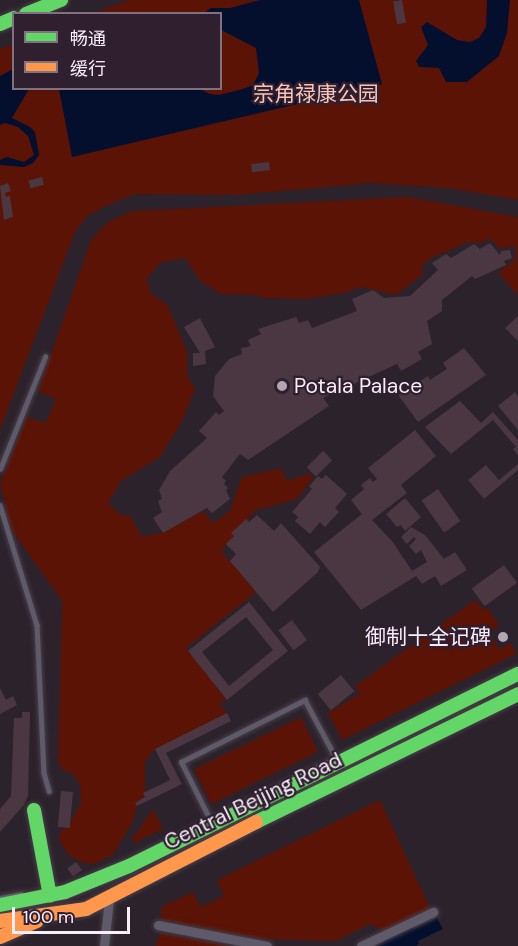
<!DOCTYPE html>
<meta charset="utf-8">
<style>
body{margin:0}
#map{position:relative;width:518px;height:946px;overflow:hidden;background:#2c222c;font-family:"DM Sans","Noto Sans SC",sans-serif}
div>[style]{position:absolute}
.green>*{inset:0;background:#5b1306;transform-origin:0 0}
.water>*{inset:0;background:#040f2e}
.building>*{inset:0;background:#4a3742;transform-origin:0 0}
.roads{filter:drop-shadow(0 0 2px #483f48) drop-shadow(0 0 2px #483f48)}
.lane>*{height:4.5px;margin:-2.25px;padding:0 2.25px;transform-origin:2.25px;border-radius:2.25px;background:#5e5a6a}
.street>*{height:9px;margin:-4.5px;padding:0 4.5px;transform-origin:4.5px;border-radius:4.5px;background:#5e5a6a}
.fast>*{height:14px;margin:-7px;padding:0 7px;transform-origin:7px;border-radius:7px;background:#63d668}
.slow>*{height:14px;margin:-7px;padding:0 7px;transform-origin:7px;border-radius:7px;background:#ff974d}
.dots>*{width:16px;height:16px;translate:-50% -50%;box-sizing:border-box;border:3px solid #2f1f2f;border-radius:50%}
span{translate:-50% -50%;white-space:nowrap;text-align:center;line-height:1.15;-webkit-text-stroke:4.5px #2f1f2f;paint-order:stroke}
.park-label{font-size:21px;color:#f7c5b8}
.poi-label{font-size:21px;color:#f8edf9}
.left{translate:0 -50%;text-align:left}
.right{translate:-100% -50%;text-align:right}
.street-label{font-size:21px;color:#f8edf9}
.legend{position:absolute;left:12px;top:12px;width:210px;height:78px;box-sizing:border-box;background:#2f1f2f;border:2px solid #7f7180;margin:0;padding:8px 10px;list-style:none;font-size:18px;color:#f8edf9}
.legend li{display:flex;align-items:center;gap:12px;height:30px}
.legend b{width:30px;border:2px solid #7f7180}
.scale{position:absolute;left:12px;top:907px;width:118px;height:27px;box-sizing:border-box;border:3px solid #f8edf9;border-top:0;padding-left:8px;font-size:18px;line-height:21px;white-space:nowrap;color:#f8edf9;-webkit-text-stroke:4px #2f1f2f;paint-order:stroke}
</style>
<div id="map">
<div class="green">
<i style="clip-path:polygon(129px 0,518px 0,518px 200px,449px 188px,369px 183px,237px 195px,135px 194px,104px 207px,88px 215px,75px 232px,0 430px,0 49px,13px 44px,14px 88px,220px 88px,220px 14px,94px 13px)"></i>
<i style="clip-path:polygon(408px 197px,518px 217px,518px 296px,498px 272px,514px 261px,516px 253px,514px 246px,500px 249px,490px 238px,483px 243px,469px 242px,433px 257px,422px 265px,423px 274px,396px 295px,361px 287px,344px 293px,307px 299px,263px 298px,256px 295px,221px 294px,201px 282px,185px 258px,161px 262px,147px 278px,151px 294px,167px 304px,187px 352px,187px 374px,195px 389px,182px 421px,160px 457px,121px 481px,108px 503px,122px 516px,130px 515px,141px 536px,163px 533px,203px 511px,213px 523px,230px 511px,242px 477px,281px 468px,287px 481px,309px 473px,313px 478px,297px 499px,256px 510px,221px 551px,256px 592px,186px 648px,227px 700px,219px 703px,227px 713px,155px 749px,145px 762px,145px 797px,136px 802px,137px 806px,132px 823px,113px 855px,92px 865px,79px 861px,69px 855px,59px 840px,61px 830px,68px 828px,81px 802px,80px 785px,73px 774px,63px 770px,58px 763px,62px 601px,11px 529px,0 483px,27px 417px,46px 423px,56px 399px,38px 391px,91px 240px,108px 222px,132px 211px)"></i>
<i style="clip-path:polygon(475px 600px,483px 609px,488px 608px,499px 626px,489px 632px,499px 649px,511px 643px,516px 654px,342px 740px,328px 713px,360px 694px,355px 686px)"></i>
<i style="left:301px;top:717px;width:39px;height:119px;rotate:64deg"></i>
<i style="clip-path:polygon(380px 800px,431px 910px,386px 932px,370px 924px,336px 941px,259px 939px,161px 920px,161px 907px,193px 892px,201px 907px,224px 896px,217px 880px)"></i>
<i style="clip-path:polygon(153px 809px,163px 829px,134px 843px,132px 839px)"></i>
<i style="clip-path:polygon(161px 933px,231px 946px,155px 946px)"></i>
</div>
<div class="water">
<i style="clip-path:polygon(260px 0,359px 0,382px 84px,72px 157px,59px 89px,198px 88px,210px 94px,219px 95px,243px 89px,253px 85px,259px 73px,256px 48px,221px 30px,220px 14px,204px 13px,211px 8px,230px 8px)"></i>
<i style="clip-path:polygon(487px 0,510px 0,507px 33px,499px 56px,467px 82px,446px 82px,439px 68px,419px 67px,416px 61px,428px 45px,421px 27px,427px 22px,457px 40px,470px 42px,479px 38px,486px 27px)"></i>
<i style="clip-path:polygon(13px 69px,14px 88px,29px 89px,12px 118px,30px 127px,35px 132px,39px 155px,33px 163px,24px 167px,0 165px,0 160px,7px 157px,24px 162px,34px 155px,28px 136px,18px 127px,5px 123px,0 125px,0 76px)"></i>
<i style="clip-path:polygon(437px 918px,443px 929px,418px 941px,419px 944px,416px 946px,377px 946px,385px 942px,384px 939px,411px 926px,414px 929px)"></i>
</div>
<div class="building">
<i style="left:402px;top:0;width:23px;height:9px;rotate:80deg"></i>
<i style="left:269px;top:162px;width:8px;height:18px;rotate:83deg"></i>
<i style="left:42px;top:177px;width:8px;height:14px;rotate:76deg"></i>
<i style="clip-path:polygon(8px 183px,11px 191px,5px 193px,6px 197px,10px 196px,13px 217px,4px 220px,0 186px)"></i>
<i style="clip-path:polygon(490px 243px,500px 255px,501px 251px,510px 250px,512px 258px,504px 261px,506px 265px,475px 279px,472px 276px,442px 300px,442px 311px,427px 321px,432px 344px,418px 352px,422px 359px,401px 371px,397px 364px,323px 398px,329px 406px,248px 460px,240px 454px,222px 477px,226px 481px,224px 484px,228px 488px,226px 490px,230px 499px,212px 513px,207px 508px,163px 533px,153px 518px,162px 512px,158px 501px,162px 499px,159px 490px,170px 471px,207px 438px,199px 431px,216px 412px,219px 415px,224px 411px,213px 396px,215px 376px,229px 359px,242px 354px,241px 348px,251px 346px,248px 340px,261px 334px,258px 329px,296px 317px,299px 323px,308px 320px,312px 328px,357px 311px,352px 299px,373px 290px,384px 298px,410px 296px,438px 270px,432px 263px,446px 254px,451px 258px,474px 244px,480px 249px)"></i>
<i style="clip-path:polygon(518px 316px,518px 341px,505px 328px)"></i>
<i style="clip-path:polygon(200px 318px,215px 347px,205px 351px,206px 364px,193px 366px,193px 353px,200px 353px,184px 327px)"></i>
<i style="clip-path:polygon(464px 348px,486px 375px,418px 422px,398px 395px,428px 376px,430px 380px,447px 369px,443px 363px)"></i>
<i style="clip-path:polygon(515px 392px,518px 396px,518px 430px,498px 406px)"></i>
<i style="clip-path:polygon(460px 401px,481px 423px,493px 412px,518px 440px,518px 455px,513px 449px,516px 447px,493px 420px,451px 454px,425px 427px)"></i>
<i style="clip-path:polygon(415px 430px,436px 456px,401px 485px,407px 493px,372px 520px,392px 541px,412px 571px,427px 562px,421px 550px,416px 554px,409px 546px,416px 539px,414px 537px,407px 544px,401px 537px,411px 527px,425px 535px,444px 559px,455px 552px,467px 570px,441px 586px,435px 576px,422px 584px,416px 576px,361px 610px,314px 552px,362px 514px,351px 500px,364px 489px,361px 485px,370px 478px,373px 482px,377px 479px,368px 468px)"></i>
<i style="left:323px;top:451px;width:13px;height:23px;rotate:45deg"></i>
<i style="clip-path:polygon(518px 464px,518px 470px,484px 499px,468px 480px,486px 465px,499px 480px)"></i>
<i style="clip-path:polygon(326px 475px,347px 494px,335px 508px,339px 512px,325px 527px,320px 522px,310px 534px,295px 521px,298px 517px,292px 512px,312px 489px,309px 486px,318px 476px,322px 479px)"></i>
<i style="left:438px;top:489px;width:39px;height:20px;rotate:55deg"></i>
<i style="clip-path:polygon(405px 498px,421px 517px,405px 531px,401px 525px,397px 527px,386px 514px)"></i>
<i style="clip-path:polygon(257px 515px,274px 531px,281px 523px,320px 567px,318px 572px,273px 612px,230px 561px,236px 554px,226px 544px,234px 536px,231px 533px,246px 519px,249px 522px)"></i>
<i style="left:504px;top:565px;width:22px;height:40px;rotate:54deg"></i>
<i style="clip-path:polygon(evenodd,249px 602px,288px 651px,227px 700px,188px 651px,249px 602px,246px 617px,273px 650px,229px 686px,202px 652px,246px 617px)"></i>
<i style="left:292px;top:620px;width:25px;height:17px;rotate:53deg"></i>
<i style="left:341px;top:675px;width:21px;height:30px;rotate:51deg"></i>
<i style="clip-path:polygon(0 688px,6px 700px,13px 696px,17px 705px,0 714px)"></i>
<i style="clip-path:polygon(22px 712px,30px 712px,28px 796px,24px 805px,0 832px,0 809px,11px 796px,14px 718px,22px 718px)"></i>
<i style="clip-path:polygon(227px 713px,231px 721px,166px 753px,182px 784px,137px 806px,135px 803px,145px 797px,143px 793px,170px 780px,155px 749px)"></i>
<i style="left:61px;top:791px;width:12px;height:36px;rotate:5deg"></i>
<i style="left:76px;top:862px;width:10px;height:11px;rotate:53deg"></i>
</div>
<div class="roads">
<div class="lane">
<i style="left:0;top:469px;width:121px;rotate:-68.1deg"></i>
<i style="left:0;top:505px;width:126px;rotate:72.9deg"></i>
<i style="left:37px;top:625px;width:148px;rotate:87.3deg"></i>
<i style="left:44px;top:773px;width:19px;rotate:74deg"></i>
<i style="left:212px;top:824px;width:69px;rotate:-116.6deg"></i>
<i style="left:181px;top:762px;width:139px;rotate:-26.6deg"></i>
<i style="left:305px;top:700px;width:68px;rotate:61.9deg"></i>
<i style="left:0;top:898px;width:21px;rotate:-11deg"></i>
<i style="left:0;top:928px;width:10px"></i>
</div>
<div class="street">
<i style="left:158px;top:925px;width:111px;rotate:10.9deg"></i>
<i style="left:104px;top:946px;width:47px;rotate:-83.9deg"></i>
<i style="left:361px;top:946px;width:80px;rotate:-25.3deg"></i>
</div>
<div class="fast">
<i style="left:26px;top:14px;width:38px;rotate:-22deg"></i>
<i style="left:0;top:24px;width:15px;rotate:-23deg"></i>
<i style="left:34px;top:810px;width:87px;rotate:79.5deg"></i>
<i style="left:256px;top:822px;width:292px;rotate:-26deg"></i>
<i style="left:0;top:905px;width:66px;rotate:-11.3deg"></i>
<i style="left:65px;top:892px;width:69px;rotate:-22.1deg"></i>
<i style="left:129px;top:866px;width:434px;rotate:-26.3deg"></i>
</div>
<div class="slow">
<i style="left:0;top:921px;width:87px;rotate:-7.9deg"></i>
<i style="left:86px;top:909px;width:191px;rotate:-27.1deg"></i>
<i style="left:0;top:937px;width:40px;rotate:-23.4deg"></i>
</div>
</div>
<div class="dots">
<i style="left:282px;top:386px;background:#b1a6b1"></i>
<i style="left:503px;top:637px;background:#b1a6b1"></i>
</div>
<div class="park-label">
<span style="left:316px;top:94px">宗角禄康公园</span>
</div>
<div class="poi-label">
<span class="left" style="left:294px;top:386px">Potala Palace</span>
<span class="right" style="left:491px;top:637px">御制十全记碑</span>
</div>
<div class="street-label">
<span style="left:253px;top:801px;rotate:-26deg">Central Beijing Road</span>
</div>
<ul class="legend">
<li><b style="height:8px;background:#63d668"></b>畅通</li>
<li><b style="height:8px;background:#ff974d"></b>缓行</li>
</ul>
<div class="scale">100 m</div>
</div>
